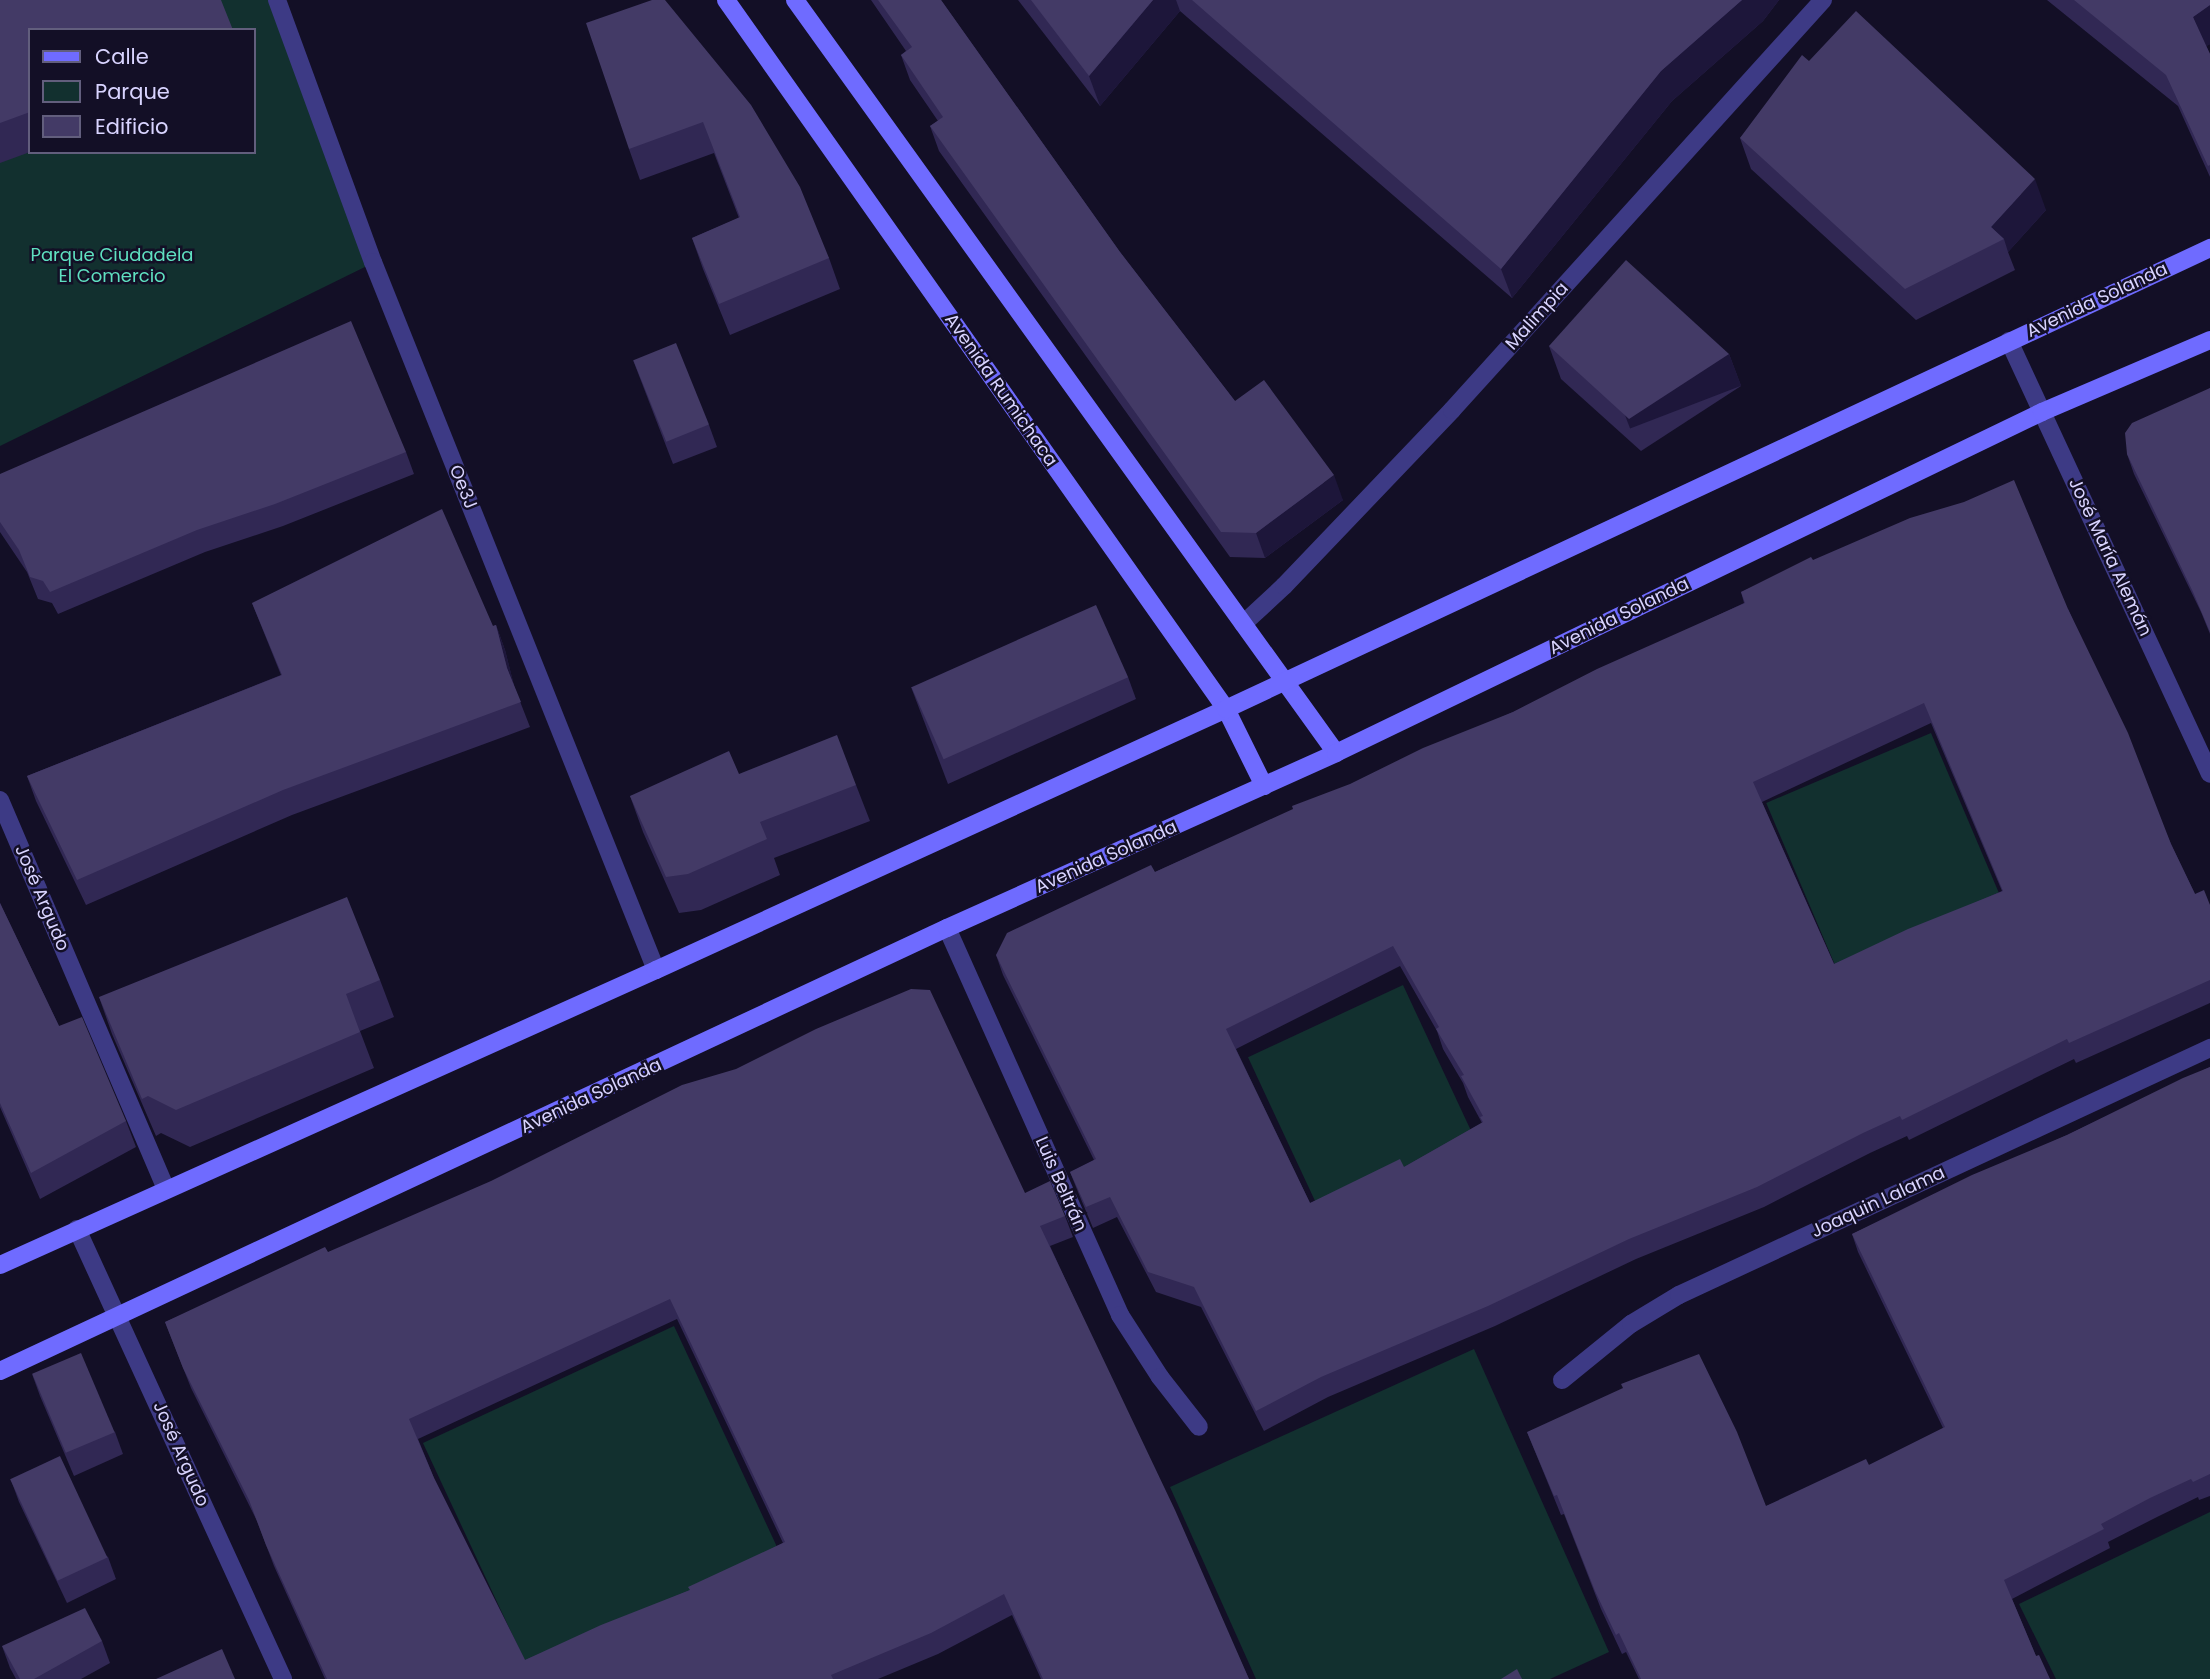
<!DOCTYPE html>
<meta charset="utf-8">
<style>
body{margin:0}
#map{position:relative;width:2210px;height:1679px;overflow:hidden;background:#130f26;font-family:Poppins,sans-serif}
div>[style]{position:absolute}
.green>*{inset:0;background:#12302f;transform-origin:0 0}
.street>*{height:18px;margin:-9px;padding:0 9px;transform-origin:9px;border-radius:9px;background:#3d3a85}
.secondary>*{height:18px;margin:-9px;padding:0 9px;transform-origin:9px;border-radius:9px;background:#6f6bff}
.wall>*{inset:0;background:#312854}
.shaded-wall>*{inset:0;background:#1d163a;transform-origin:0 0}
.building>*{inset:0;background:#433a66;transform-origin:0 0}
span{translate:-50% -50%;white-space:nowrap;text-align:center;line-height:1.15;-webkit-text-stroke:5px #130f26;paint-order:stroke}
.park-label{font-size:18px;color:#5fe0c0}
.street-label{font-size:18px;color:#d9d4ff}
.legend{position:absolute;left:28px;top:28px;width:228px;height:126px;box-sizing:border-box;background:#130f26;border:2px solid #625e7d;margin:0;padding:9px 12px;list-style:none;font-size:21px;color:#d9d4ff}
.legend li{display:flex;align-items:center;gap:14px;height:35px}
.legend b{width:35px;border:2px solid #625e7d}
</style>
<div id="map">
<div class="green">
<i style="clip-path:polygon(evenodd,0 0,277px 0,373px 263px,0 446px,0 0,30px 30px,254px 30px,254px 152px,30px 152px,30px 30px)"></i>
<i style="left:1931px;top:733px;width:185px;height:179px;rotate:67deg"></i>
<i style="left:1403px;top:985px;width:175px;height:171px;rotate:65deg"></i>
<i style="left:674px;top:1326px;width:259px;height:277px;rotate:65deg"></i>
<i style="clip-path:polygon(1474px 1349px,1609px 1652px,1550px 1679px,1256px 1679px,1170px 1487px)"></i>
<i style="clip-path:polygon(2210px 1512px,2210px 1679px,2056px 1679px,2019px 1604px)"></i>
</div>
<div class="street">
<i style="left:277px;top:0;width:279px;rotate:69.9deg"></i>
<i style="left:373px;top:262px;width:762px;rotate:68.21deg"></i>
<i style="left:2009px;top:341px;width:477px;rotate:65.1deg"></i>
<i style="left:1243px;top:624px;width:56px;rotate:-42.8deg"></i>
<i style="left:1284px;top:586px;width:243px;rotate:-46.3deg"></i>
<i style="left:1452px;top:410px;width:553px;rotate:-47.86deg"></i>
<i style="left:0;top:800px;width:423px;rotate:66.9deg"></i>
<i style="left:947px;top:928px;width:424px;rotate:65.9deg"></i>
<i style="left:1120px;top:1315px;width:74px;rotate:57.2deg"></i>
<i style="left:1160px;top:1377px;width:63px;rotate:52deg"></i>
<i style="left:77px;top:1229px;width:495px;rotate:65.4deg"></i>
<i style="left:1562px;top:1380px;width:89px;rotate:-39.1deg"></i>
<i style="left:1631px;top:1324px;width:56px;rotate:-31.1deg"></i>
<i style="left:1679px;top:1295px;width:586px;rotate:-24.95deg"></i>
</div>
<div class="secondary">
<i style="left:726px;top:0;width:868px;rotate:54.81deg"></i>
<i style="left:1226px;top:709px;width:86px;rotate:63.7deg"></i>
<i style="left:795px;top:0;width:927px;rotate:54.3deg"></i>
<i style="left:0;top:1265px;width:719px;rotate:-24.21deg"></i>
<i style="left:656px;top:970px;width:627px;rotate:-24.6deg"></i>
<i style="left:1226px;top:709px;width:1087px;rotate:-25.1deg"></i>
<i style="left:0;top:1371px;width:1045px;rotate:-25.07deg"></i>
<i style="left:947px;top:928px;width:427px;rotate:-24.2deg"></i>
<i style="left:1336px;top:753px;width:784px;rotate:-25.78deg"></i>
<i style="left:2042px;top:412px;width:183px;rotate:-23.2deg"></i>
</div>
<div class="wall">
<i style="clip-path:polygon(0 0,30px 30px,30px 152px,0 163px)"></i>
<i style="clip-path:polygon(652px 0,829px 258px,840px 289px,730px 335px,703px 269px,692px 238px,739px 218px,714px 153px,640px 180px,629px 149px)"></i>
<i style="clip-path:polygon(871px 0,941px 0,1120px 252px,1235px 401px,1343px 500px,1265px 558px,1230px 557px,939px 151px,930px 126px,938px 121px,910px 80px,901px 55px,906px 51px)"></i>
<i style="clip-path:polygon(1018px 0,1779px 0,1763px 21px,1672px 101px,1512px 298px,1180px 11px,1100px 106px)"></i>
<i style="clip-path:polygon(2047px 0,2210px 0,2210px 44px,2206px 46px,2210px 54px,2210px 177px,2178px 106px)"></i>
<i style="clip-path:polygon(1809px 61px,2046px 210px,2008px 252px,2015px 270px,1916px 320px,1751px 169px,1740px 138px)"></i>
<i style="clip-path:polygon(1549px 346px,1729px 354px,1741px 386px,1641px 451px,1561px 379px)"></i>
<i style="clip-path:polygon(633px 360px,709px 425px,717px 447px,673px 464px)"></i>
<i style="clip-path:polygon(2210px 388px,2210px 634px,2201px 612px,2134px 474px,2127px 454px)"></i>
<i style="clip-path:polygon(406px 452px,414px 474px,283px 526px,205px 552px,58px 614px,52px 603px,38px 599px,27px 572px,0 532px,0 474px)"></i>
<i style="clip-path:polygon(evenodd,1813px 560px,2068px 609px,2171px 844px,2195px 894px,2210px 905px,2210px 1003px,2076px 1063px,2074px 1059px,1909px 1140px,1907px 1136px,1870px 1153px,1764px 1207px,1636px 1259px,1495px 1326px,1328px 1397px,1264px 1431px,1201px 1307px,1156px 1292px,1117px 1217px,1093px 1228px,1078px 1192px,1070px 1172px,1094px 1160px,1003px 975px,996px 955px,1155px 872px,1513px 712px,1744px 603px,1741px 592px,1813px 560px,1931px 723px,2002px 891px,1834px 964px,1762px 802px,1931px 723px,1813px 560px,1400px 966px,1437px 1031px,1443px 1049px,1463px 1083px,1468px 1097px,1482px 1123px,1404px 1167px,1310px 1203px,1236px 1049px,1400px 966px)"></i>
<i style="clip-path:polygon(252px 603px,493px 626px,496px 625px,505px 650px,514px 686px,530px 727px,292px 815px,86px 905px,36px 801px,27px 776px,281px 675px)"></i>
<i style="clip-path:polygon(1128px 677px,1136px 699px,948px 784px,911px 687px)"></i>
<i style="clip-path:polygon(739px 774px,856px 785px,870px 821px,774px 858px,780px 875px,701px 910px,679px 913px,643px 832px,630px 796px)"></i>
<i style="clip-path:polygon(0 903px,59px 1026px,126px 1121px,136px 1147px,40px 1199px,0 1107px)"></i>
<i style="clip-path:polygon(380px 980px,394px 1017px,360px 1031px,374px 1068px,190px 1147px,161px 1133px,156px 1136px,112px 1034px,99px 997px)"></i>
<i style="clip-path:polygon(2210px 1067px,2210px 1496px,2199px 1500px,2198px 1497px,2157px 1517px,2108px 1542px,2110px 1548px,2012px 1599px,2036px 1656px,2050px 1679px,1639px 1679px,1626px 1652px,1622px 1654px,1601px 1609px,1564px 1514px,1561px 1515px,1527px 1432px,1766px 1506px,1869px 1465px,1943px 1428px,1858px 1252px,1852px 1234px,2067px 1135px)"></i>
<i style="clip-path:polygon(evenodd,1025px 1193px,1065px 1216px,1073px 1237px,1050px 1246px,1249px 1679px,1041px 1679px,1012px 1615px,938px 1654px,878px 1679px,325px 1679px,274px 1566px,257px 1521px,191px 1388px,165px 1322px,328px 1252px,1025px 1193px,677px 1319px,783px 1543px,690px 1590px,525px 1660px,434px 1478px,418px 1439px,677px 1319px)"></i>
<i style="clip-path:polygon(32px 1374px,115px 1432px,123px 1454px,74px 1476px,40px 1396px)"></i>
<i style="clip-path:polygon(11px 1480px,108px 1557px,116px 1579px,67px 1603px,19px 1502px)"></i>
<i style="clip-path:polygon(102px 1641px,110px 1663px,81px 1679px,16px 1679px,10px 1668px,2px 1646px)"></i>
</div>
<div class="shaded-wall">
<i style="clip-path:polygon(1153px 0,1176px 0,1180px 11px,1100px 106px,1089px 76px)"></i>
<i style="clip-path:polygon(1742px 0,1779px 0,1763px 21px,1672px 101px,1512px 298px,1501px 269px,1661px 71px)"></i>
<i style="clip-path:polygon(2210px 5px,2210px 44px,2204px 48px,2193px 17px)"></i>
<i style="clip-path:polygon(2035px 179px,2046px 210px,2008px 252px,2004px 239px,1991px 227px)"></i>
<i style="left:1729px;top:354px;width:34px;height:119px;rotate:69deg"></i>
<i style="clip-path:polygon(1334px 475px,1343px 500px,1265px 558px,1256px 533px)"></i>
<i style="clip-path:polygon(496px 625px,505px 650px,516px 693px,507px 668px)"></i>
</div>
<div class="building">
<i style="clip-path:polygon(0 0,221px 0,233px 30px,30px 30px,30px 112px,0 123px)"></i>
<i style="clip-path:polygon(652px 0,665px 0,751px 105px,800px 187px,829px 258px,719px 304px,692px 238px,740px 217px,703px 122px,629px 149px,586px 23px)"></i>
<i style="clip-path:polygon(878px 0,941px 0,1120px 252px,1235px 401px,1264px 380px,1334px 475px,1256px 533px,1221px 532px,930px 126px,943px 117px,901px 55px,912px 47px)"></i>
<i style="clip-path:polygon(1031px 0,1153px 0,1089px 76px)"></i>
<i style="clip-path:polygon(1192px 0,1742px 0,1661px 71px,1501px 269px)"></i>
<i style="clip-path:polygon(2074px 0,2210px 0,2210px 5px,2193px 17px,2210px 54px,2210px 165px,2208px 166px,2166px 75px)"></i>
<i style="clip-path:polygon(1856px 11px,2035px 179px,1991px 227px,2004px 239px,1905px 289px,1740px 138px,1802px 55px,1809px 61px)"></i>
<i style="clip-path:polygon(1626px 260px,1729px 354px,1629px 419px,1549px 346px)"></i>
<i style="clip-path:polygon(351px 321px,406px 452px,275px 504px,197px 530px,50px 592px,43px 581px,30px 577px,19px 550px,0 522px,0 474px)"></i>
<i style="left:676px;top:343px;width:88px;height:46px;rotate:68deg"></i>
<i style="clip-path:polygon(2210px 388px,2210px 632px,2193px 592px,2127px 454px,2125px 433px,2132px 423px)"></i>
<i style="clip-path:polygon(evenodd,2014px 480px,2068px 609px,2128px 733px,2171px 844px,2195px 894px,2204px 890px,2210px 905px,2210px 980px,2069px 1043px,2067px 1039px,1902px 1120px,1900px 1116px,1863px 1133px,1757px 1187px,1629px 1239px,1488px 1306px,1321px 1377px,1256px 1411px,1194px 1287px,1148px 1272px,1110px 1197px,1086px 1207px,1070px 1172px,1096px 1159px,996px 955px,1007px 933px,1151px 865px,1155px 872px,1293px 809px,1292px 806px,1350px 784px,1423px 748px,1513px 712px,1597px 669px,1745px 603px,1741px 592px,1811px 557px,1813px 560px,1910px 518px,1964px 502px,2014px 480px,1924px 703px,2003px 891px,1908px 929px,1834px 964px,1753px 782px,1924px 703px,2014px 480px,1393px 946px,1439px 1027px,1436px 1029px,1464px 1075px,1461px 1076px,1483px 1116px,1480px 1117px,1483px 1122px,1404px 1167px,1400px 1159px,1310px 1203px,1226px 1029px,1393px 946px)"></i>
<i style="clip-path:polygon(442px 509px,493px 626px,496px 625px,507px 668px,521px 702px,283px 790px,77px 880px,27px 776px,282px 675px,252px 603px)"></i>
<i style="left:1096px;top:605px;width:79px;height:202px;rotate:66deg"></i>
<i style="clip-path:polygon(837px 735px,856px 785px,760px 822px,767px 839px,688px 874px,666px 877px,630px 796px,729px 751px,739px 774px)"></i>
<i style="clip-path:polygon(347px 897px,380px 980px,346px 994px,360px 1032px,176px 1110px,148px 1096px,142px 1099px,99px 997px)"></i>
<i style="clip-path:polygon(0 903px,59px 1026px,82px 1017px,126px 1121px,31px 1173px,0 1103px)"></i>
<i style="clip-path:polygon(evenodd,911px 989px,930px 990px,1025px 1193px,1050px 1181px,1065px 1216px,1040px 1226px,1175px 1510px,1249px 1679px,1043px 1679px,1004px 1594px,931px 1633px,831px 1675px,833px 1679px,327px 1679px,266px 1545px,249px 1500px,183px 1368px,165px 1322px,325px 1247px,328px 1252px,491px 1181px,682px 1085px,736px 1069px,816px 1029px,911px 989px,670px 1299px,785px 1542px,688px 1587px,690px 1590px,601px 1625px,525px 1660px,434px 1478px,409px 1419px,670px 1299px)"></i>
<i style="clip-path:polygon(2210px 1067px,2210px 1474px,2193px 1482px,2191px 1479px,2150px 1498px,2101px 1524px,2104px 1529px,2004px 1580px,2036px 1656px,2039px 1655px,2050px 1679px,1641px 1679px,1619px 1633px,1616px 1635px,1595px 1591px,1557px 1495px,1554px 1496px,1527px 1432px,1623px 1388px,1621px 1384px,1699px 1354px,1737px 1432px,1766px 1506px,1866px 1459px,1869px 1465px,1945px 1427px,1852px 1234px,1972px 1175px,2067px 1135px,2183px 1078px)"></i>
<i style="left:81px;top:1353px;width:86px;height:53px;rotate:67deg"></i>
<i style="left:60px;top:1456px;width:112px;height:55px;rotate:65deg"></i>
<i style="clip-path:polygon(85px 1608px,102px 1641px,34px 1679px,20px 1679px,2px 1646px)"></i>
<i style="clip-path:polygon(222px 1649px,235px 1679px,156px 1679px)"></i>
<i style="clip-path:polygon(1517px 1669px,1522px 1679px,1501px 1679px)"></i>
</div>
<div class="park-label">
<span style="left:112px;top:266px">Parque Ciudadela<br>El Comercio</span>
</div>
<div class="street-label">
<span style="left:2097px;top:300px;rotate:-25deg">Avenida Solanda</span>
<span style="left:1537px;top:316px;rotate:-48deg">Malimpia</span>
<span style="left:1001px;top:390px;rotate:55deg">Avenida Rumichaca</span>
<span style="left:463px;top:487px;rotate:68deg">Oe3J</span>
<span style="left:2110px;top:557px;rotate:65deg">José María Alemán</span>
<span style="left:1619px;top:616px;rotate:-26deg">Avenida Solanda</span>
<span style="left:1106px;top:857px;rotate:-24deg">Avenida Solanda</span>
<span style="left:42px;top:898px;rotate:67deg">José Argudo</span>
<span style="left:591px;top:1096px;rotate:-25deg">Avenida Solanda</span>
<span style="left:1061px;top:1184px;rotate:66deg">Luis Beltrán</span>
<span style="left:1878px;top:1202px;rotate:-25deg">Joaquin Lalama</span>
<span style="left:181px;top:1454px;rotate:66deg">José Argudo</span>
</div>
<ul class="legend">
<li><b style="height:9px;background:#6f6bff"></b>Calle</li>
<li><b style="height:19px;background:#12302f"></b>Parque</li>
<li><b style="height:19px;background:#433a66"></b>Edificio</li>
</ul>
</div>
